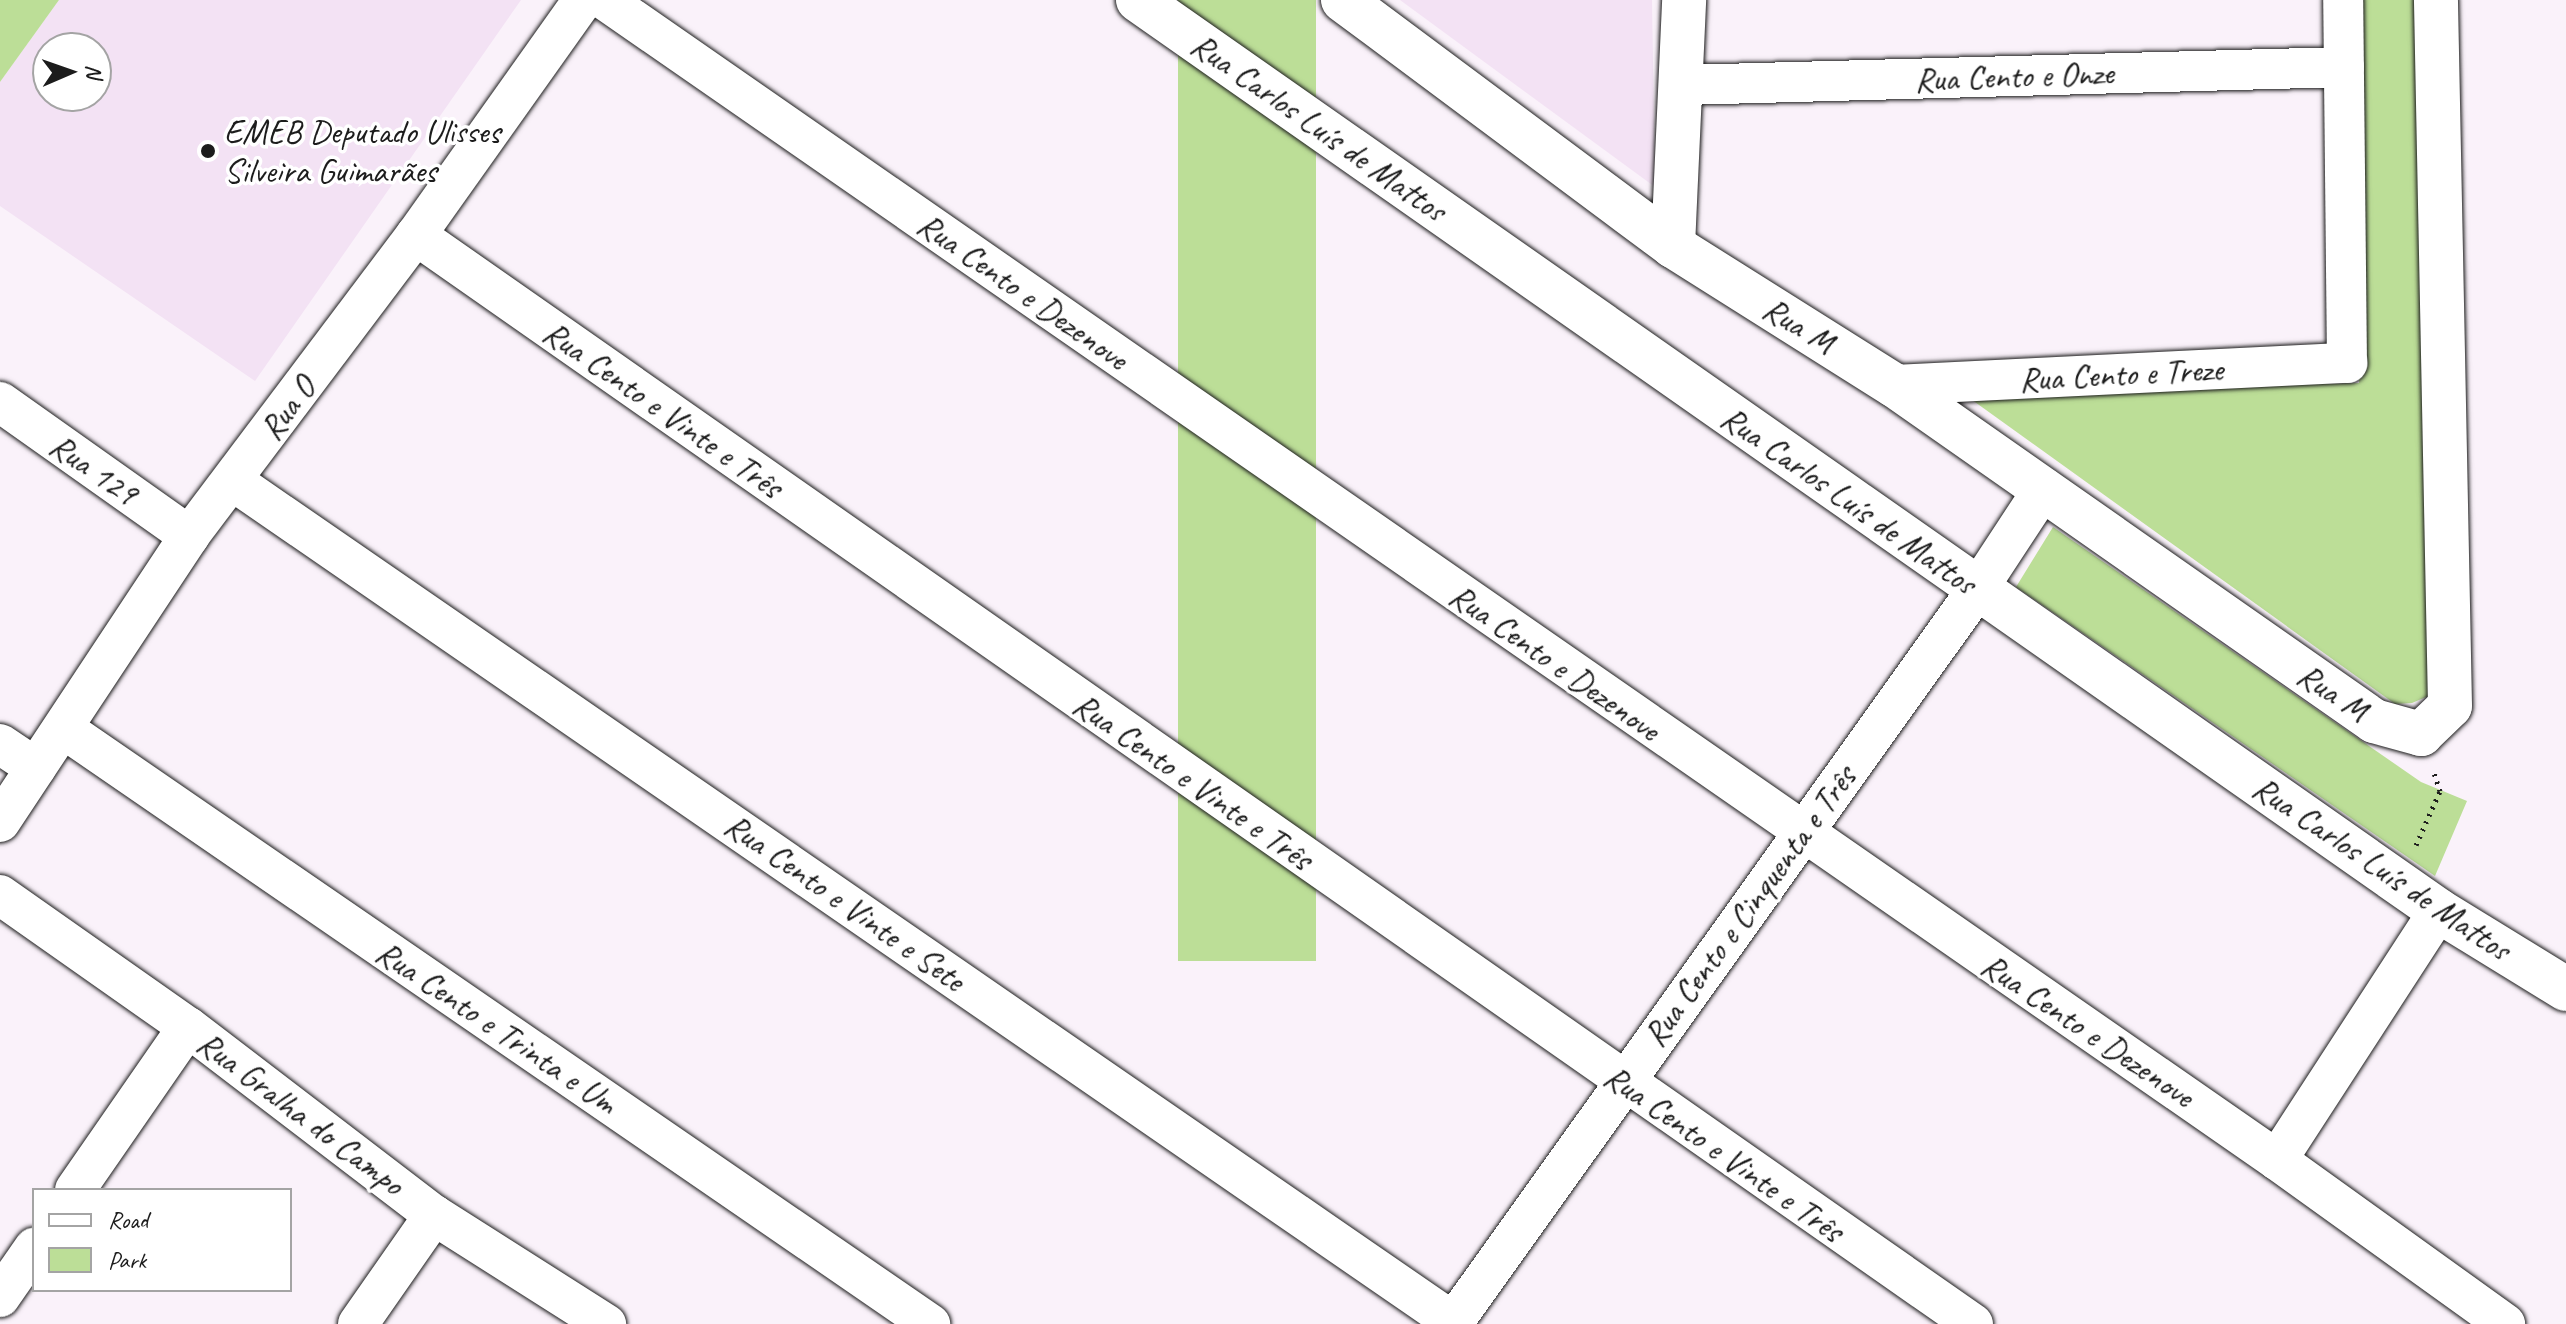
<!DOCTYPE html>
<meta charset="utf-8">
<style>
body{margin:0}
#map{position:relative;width:2566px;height:1324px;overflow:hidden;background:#faf2fa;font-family:Caveat,sans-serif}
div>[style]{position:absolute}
.built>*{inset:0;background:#f3e2f4}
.green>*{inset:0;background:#bcde97;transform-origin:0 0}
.path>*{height:5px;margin-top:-2.5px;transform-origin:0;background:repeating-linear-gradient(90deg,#1c1c1c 0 2px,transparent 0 8px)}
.roads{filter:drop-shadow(0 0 2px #1c1c1c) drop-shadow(0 0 2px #1c1c1c)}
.street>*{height:40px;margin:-20px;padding:0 20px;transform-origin:20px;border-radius:20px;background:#fff}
.secondary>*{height:44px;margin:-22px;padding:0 22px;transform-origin:22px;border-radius:22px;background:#fff}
.dots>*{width:22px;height:22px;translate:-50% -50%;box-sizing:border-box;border:4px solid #fff;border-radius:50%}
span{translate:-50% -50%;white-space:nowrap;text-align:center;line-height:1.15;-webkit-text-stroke:7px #fff;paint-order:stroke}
.street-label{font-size:34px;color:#1c1c1c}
.poi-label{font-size:34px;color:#1c1c1c}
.left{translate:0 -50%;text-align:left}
.legend{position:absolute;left:32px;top:1188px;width:260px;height:104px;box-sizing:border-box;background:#fff;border:2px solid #a4a4a4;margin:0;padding:10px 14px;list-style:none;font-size:24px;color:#1c1c1c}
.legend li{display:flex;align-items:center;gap:16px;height:40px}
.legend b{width:40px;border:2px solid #a4a4a4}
.north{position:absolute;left:32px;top:32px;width:80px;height:80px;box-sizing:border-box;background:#fff;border:2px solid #a4a4a4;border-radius:50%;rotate:88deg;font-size:22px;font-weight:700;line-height:32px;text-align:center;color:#1c1c1c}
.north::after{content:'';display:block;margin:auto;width:28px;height:36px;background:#1c1c1c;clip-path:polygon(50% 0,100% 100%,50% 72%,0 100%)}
</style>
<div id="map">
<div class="built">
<i style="clip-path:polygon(evenodd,59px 0,521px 0,255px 381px,0 206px,0 82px,59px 0,48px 48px,96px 48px,96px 96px,48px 96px,48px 48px)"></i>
<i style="clip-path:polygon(1400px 0,1652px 0,1655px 187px)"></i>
</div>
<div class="green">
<i style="clip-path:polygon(0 0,59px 0,0 82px)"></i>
<i style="left:1178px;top:0;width:138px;height:961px"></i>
<i style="clip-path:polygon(2354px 0,2424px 0,2440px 691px,2412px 703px,2395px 704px,1961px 392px,2359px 383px)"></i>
<i style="clip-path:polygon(2053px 527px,2421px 782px,2467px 801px,2435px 876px,2016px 587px)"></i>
</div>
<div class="path">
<i style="left:2416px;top:845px;width:59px;rotate:-66deg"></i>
<i style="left:2440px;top:791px;width:19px;rotate:-108deg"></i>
</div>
<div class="roads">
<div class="street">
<i style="left:605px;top:0;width:2035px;rotate:34.75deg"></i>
<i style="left:2277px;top:1160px;width:281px;rotate:35.7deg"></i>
<i style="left:1684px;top:85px;width:660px;rotate:-1.56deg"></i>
<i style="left:416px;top:235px;width:1900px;rotate:34.97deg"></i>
<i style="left:1894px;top:385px;width:454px;rotate:-2.8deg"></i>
<i style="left:2347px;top:363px;width:363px;rotate:-90.6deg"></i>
<i style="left:0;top:402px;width:232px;rotate:35.3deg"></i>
<i style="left:233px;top:481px;width:1485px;rotate:34.58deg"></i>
<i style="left:64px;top:729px;width:1051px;rotate:34.49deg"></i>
<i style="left:0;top:744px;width:43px;rotate:33.7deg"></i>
<i style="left:0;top:822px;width:343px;rotate:-56.5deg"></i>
<i style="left:189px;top:536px;width:377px;rotate:-53deg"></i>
<i style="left:416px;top:235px;width:288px;rotate:-54.6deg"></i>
<i style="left:0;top:895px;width:230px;rotate:35.1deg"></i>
<i style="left:188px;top:1027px;width:310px;rotate:37.4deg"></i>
<i style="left:434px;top:1215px;width:204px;rotate:32.4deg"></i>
<i style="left:2277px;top:1160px;width:297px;rotate:-57deg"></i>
<i style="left:75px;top:1190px;width:198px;rotate:-55.3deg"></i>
<i style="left:0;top:1297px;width:60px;rotate:-55.2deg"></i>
<i style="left:358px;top:1324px;width:133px;rotate:-55.1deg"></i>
<i style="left:1452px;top:1324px;width:902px;rotate:-54.43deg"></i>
<i style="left:1977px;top:590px;width:122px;rotate:-56.7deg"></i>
</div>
<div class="secondary">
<i style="left:1138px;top:0;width:1588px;rotate:35deg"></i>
<i style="left:2439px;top:911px;width:149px;rotate:31.6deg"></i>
<i style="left:1343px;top:0;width:412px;rotate:36.7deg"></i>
<i style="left:1673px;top:246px;width:261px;rotate:32.2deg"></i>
<i style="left:1894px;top:385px;width:586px;rotate:34.99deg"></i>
<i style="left:2374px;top:721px;width:49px;rotate:15.5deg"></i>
<i style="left:2421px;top:734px;width:40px;rotate:-44deg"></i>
<i style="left:2450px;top:706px;width:706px;rotate:-91.14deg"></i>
<i style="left:1673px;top:246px;width:246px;rotate:-87.4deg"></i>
</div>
</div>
<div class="dots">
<i style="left:208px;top:151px;background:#1c1c1c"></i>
</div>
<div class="street-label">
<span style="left:2014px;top:76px;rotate:-2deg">Rua Cento e Onze</span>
<span style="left:1319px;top:127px;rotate:35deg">Rua Carlos Luís de Mattos</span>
<span style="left:1023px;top:291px;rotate:35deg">Rua Cento e Dezenove</span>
<span style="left:1799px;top:325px;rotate:32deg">Rua M</span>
<span style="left:2121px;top:374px;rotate:-3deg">Rua Cento e Treze</span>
<span style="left:287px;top:408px;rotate:-53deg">Rua O</span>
<span style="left:663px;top:409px;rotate:35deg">Rua Cento e Vinte e Três</span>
<span style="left:94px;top:469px;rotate:35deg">Rua 129</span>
<span style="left:1849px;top:500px;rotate:35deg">Rua Carlos Luís de Mattos</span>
<span style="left:1555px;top:662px;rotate:35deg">Rua Cento e Dezenove</span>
<span style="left:2333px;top:692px;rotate:34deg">Rua M</span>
<span style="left:1193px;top:781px;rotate:35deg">Rua Cento e Vinte e Três</span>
<span style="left:2382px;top:868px;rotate:34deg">Rua Carlos Luís de Mattos</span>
<span style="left:845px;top:902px;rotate:35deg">Rua Cento e Vinte e Sete</span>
<span style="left:1749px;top:906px;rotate:-54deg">Rua Cento e Cinquenta e Três</span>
<span style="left:497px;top:1027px;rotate:34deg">Rua Cento e Trinta e Um</span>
<span style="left:2088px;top:1030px;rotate:34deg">Rua Cento e Dezenove</span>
<span style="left:301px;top:1113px;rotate:37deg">Rua Gralha do Campo</span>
<span style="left:1724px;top:1153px;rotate:35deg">Rua Cento e Vinte e Três</span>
</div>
<div class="poi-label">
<span class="left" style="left:224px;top:151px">EMEB Deputado Ulisses<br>Silveira Guimarães</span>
</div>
<ul class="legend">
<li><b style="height:10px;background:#fff"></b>Road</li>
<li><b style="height:22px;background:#bcde97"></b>Park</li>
</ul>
<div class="north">N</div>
</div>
